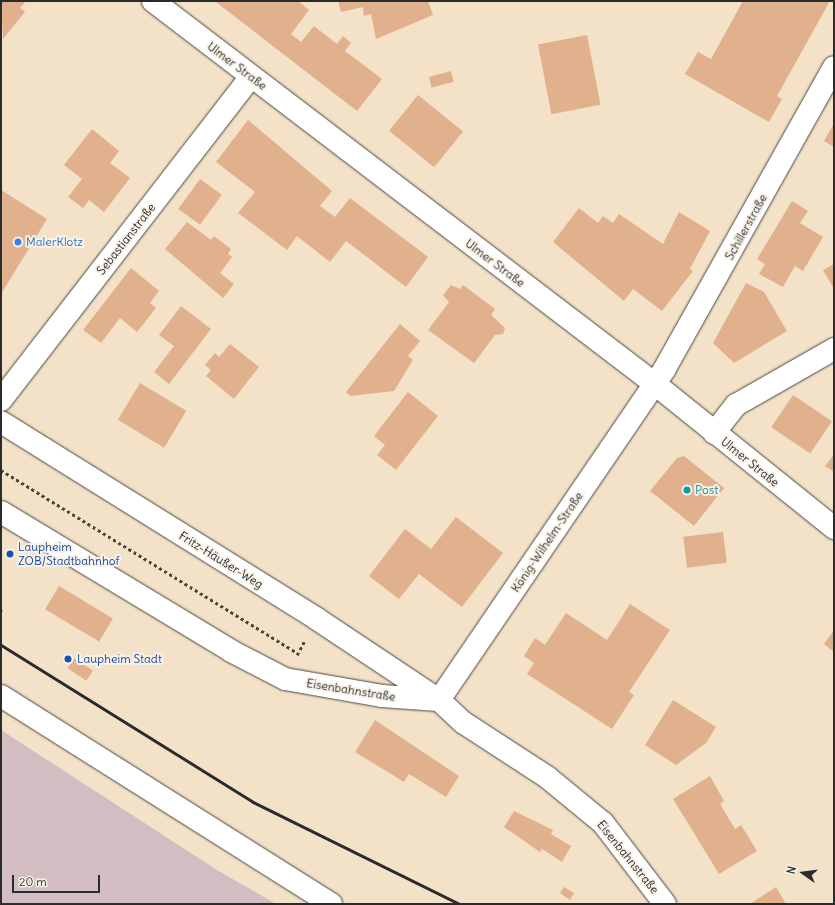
<!DOCTYPE html>
<meta charset="utf-8">
<style>
body{margin:0}
#map{position:relative;width:835px;height:905px;overflow:hidden;background:#f3e2c7;font-family:Delius,sans-serif}
div>[style]{position:absolute}
.industrial>*{inset:0;background:#d2bec2}
.building>*{inset:0;background:#e0b18c;transform-origin:0 0}
.path>*{height:2.5px;margin-top:-1.25px;transform-origin:0;background:repeating-linear-gradient(90deg,#494642 0 3px,transparent 0 6px)}
.roads{filter:drop-shadow(0 0 1px #494642) drop-shadow(0 0 1px #494642)}
.minor>*{height:22px;margin:-11px;padding:0 11px;transform-origin:11px;border-radius:11px;background:#fff}
.major>*{height:22px;margin:-11px;padding:0 11px;transform-origin:11px;border-radius:11px;background:#fff}
.rail>*{height:3px;margin:-1.5px;padding:0 1.5px;transform-origin:1.5px;border-radius:1.5px;background:#2b2b2b}
.dots>*{width:11px;height:11px;translate:-50% -50%;box-sizing:border-box;border:2px solid #f7f3e8;border-radius:50%}
span{translate:-50% -50%;white-space:nowrap;text-align:center;line-height:1.15;-webkit-text-stroke:4px #f7f3e8;paint-order:stroke}
.street-label{font-size:12px;color:#2b2b2b}
.shop-label{font-size:12px;color:#366cbe}
.left{translate:0 -50%;text-align:left}
.culture-label{font-size:12px;color:#0d838f}
.transit-label{font-size:12px;color:#164399}
.frame{position:absolute;inset:0;border:2px solid #2b2b2b;pointer-events:none}
.north{position:absolute;left:783px;top:853px;width:40px;height:40px;-webkit-text-stroke:3px #f7f3e8;paint-order:stroke;rotate:284deg;font-size:11px;font-weight:700;line-height:16px;text-align:center;color:#2b2b2b}
.north::after{content:'';display:block;margin:auto;width:14px;height:18px;background:#2b2b2b;clip-path:polygon(50% 0,100% 100%,50% 72%,0 100%)}
.scale{position:absolute;left:12px;top:875px;width:88px;height:18px;box-sizing:border-box;border:2px solid #2b2b2b;border-top:0;padding-left:5px;font-size:12px;line-height:14px;white-space:nowrap;color:#2b2b2b;-webkit-text-stroke:3px #f7f3e8;paint-order:stroke}
</style>
<div id="map">
<div class="industrial">
<i style="clip-path:polygon(1px 730px,217px 870px,276px 904px,1px 904px)"></i>
</div>
<div class="building">
<i style="clip-path:polygon(1px 1px,26px 1px,20px 8px,25px 12px,3px 39px)"></i>
<i style="clip-path:polygon(298px 1px,309px 10px,291px 34px,301px 42px,314px 26px,337px 44px,343px 36px,351px 43px,345px 51px,382px 79px,357px 111px,216px 2px)"></i>
<i style="clip-path:polygon(338px 1px,428px 1px,433px 15px,376px 39px,371px 14px,364px 16px,363px 7px,341px 12px)"></i>
<i style="clip-path:polygon(743px 1px,830px 1px,777px 96px,782px 99px,769px 122px,685px 74px,698px 52px,711px 59px)"></i>
<i style="left:587px;top:35px;width:71px;height:50px;rotate:79deg"></i>
<i style="left:451px;top:71px;width:11px;height:23px;rotate:75deg"></i>
<i style="left:418px;top:95px;width:58px;height:46px;rotate:39deg"></i>
<i style="clip-path:polygon(248px 120px,332px 191px,320px 206px,335px 217px,350px 198px,428px 257px,406px 287px,346px 241px,330px 262px,297px 236px,287px 250px,238px 213px,255px 192px,216px 162px)"></i>
<i style="clip-path:polygon(834px 123px,834px 147px,824px 141px)"></i>
<i style="clip-path:polygon(92px 129px,119px 151px,110px 163px,130px 178px,104px 212px,89px 200px,83px 208px,68px 197px,82px 179px,64px 165px)"></i>
<i style="left:200px;top:179px;width:27px;height:37px;rotate:36deg"></i>
<i style="clip-path:polygon(1px 190px,47px 219px,1px 294px)"></i>
<i style="clip-path:polygon(792px 201px,808px 211px,800px 223px,823px 237px,803px 271px,795px 266px,783px 287px,759px 274px,765px 264px,757px 259px)"></i>
<i style="clip-path:polygon(579px 208px,598px 223px,603px 216px,613px 223px,619px 214px,663px 244px,679px 212px,710px 231px,690px 269px,693px 271px,662px 311px,633px 289px,624px 301px,553px 242px)"></i>
<i style="clip-path:polygon(187px 222px,211px 240px,214px 236px,231px 249px,228px 254px,232px 257px,220px 273px,234px 284px,223px 298px,165px 249px)"></i>
<i style="clip-path:polygon(834px 264px,834px 289px,823px 270px)"></i>
<i style="clip-path:polygon(131px 268px,159px 291px,150px 303px,156px 308px,137px 332px,120px 318px,101px 343px,83px 330px)"></i>
<i style="clip-path:polygon(746px 283px,764px 292px,787px 331px,734px 363px,713px 343px)"></i>
<i style="clip-path:polygon(451px 285px,460px 289px,463px 285px,495px 309px,491px 315px,505px 328px,503px 334px,495px 335px,474px 363px,428px 330px,449px 302px,443px 295px)"></i>
<i style="clip-path:polygon(181px 306px,211px 329px,169px 384px,154px 372px,174px 346px,159px 335px)"></i>
<i style="clip-path:polygon(400px 324px,420px 341px,408px 356px,413px 360px,394px 391px,350px 396px,346px 392px)"></i>
<i style="clip-path:polygon(230px 344px,259px 367px,234px 399px,206px 376px,211px 370px,205px 365px,215px 353px,219px 357px)"></i>
<i style="left:140px;top:383px;width:54px;height:43px;rotate:31deg"></i>
<i style="clip-path:polygon(408px 392px,438px 416px,396px 470px,377px 455px,385px 445px,374px 436px)"></i>
<i style="left:793px;top:395px;width:47px;height:39px;rotate:34deg"></i>
<i style="clip-path:polygon(834px 454px,834px 472px,825px 466px)"></i>
<i style="clip-path:polygon(684px 456px,724px 488px,694px 526px,650px 491px,677px 458px)"></i>
<i style="clip-path:polygon(456px 517px,503px 553px,462px 607px,419px 574px,399px 599px,369px 576px,405px 529px,431px 549px)"></i>
<i style="left:723px;top:532px;width:31px;height:40px;rotate:83deg"></i>
<i style="left:59px;top:586px;width:63px;height:27px;rotate:31deg"></i>
<i style="clip-path:polygon(630px 604px,670px 630px,629px 692px,634px 695px,612px 729px,527px 674px,534px 663px,524px 656px,535px 638px,545px 645px,566px 613px,607px 640px)"></i>
<i style="clip-path:polygon(834px 630px,834px 652px,824px 644px)"></i>
<i style="left:74px;top:658px;width:23px;height:12px;rotate:34deg"></i>
<i style="clip-path:polygon(673px 700px,716px 727px,706px 743px,676px 765px,645px 745px)"></i>
<i style="clip-path:polygon(375px 720px,459px 776px,446px 797px,409px 774px,404px 782px,355px 752px)"></i>
<i style="clip-path:polygon(710px 776px,724px 801px,720px 804px,735px 829px,741px 825px,757px 851px,719px 874px,673px 799px)"></i>
<i style="clip-path:polygon(514px 811px,553px 830px,551px 834px,571px 846px,562px 862px,542px 849px,540px 852px,504px 827px)"></i>
<i style="clip-path:polygon(564px 887px,574px 893px,570px 900px,560px 893px)"></i>
<i style="clip-path:polygon(776px 887px,786px 904px,750px 904px)"></i>
</div>
<div class="path">
<i style="left:1px;top:470px;width:348px;rotate:31.7deg"></i>
<i style="left:1px;top:610px;width:1px;rotate:-45deg"></i>
<i style="left:297px;top:655px;width:15px;rotate:-62deg"></i>
</div>
<div class="roads">
<div class="minor">
<i style="left:1px;top:400px;width:408px;rotate:-52.3deg"></i>
<i style="left:1px;top:422px;width:372px;rotate:31.9deg"></i>
<i style="left:317px;top:619px;width:146px;rotate:33.6deg"></i>
<i style="left:439px;top:700px;width:34px;rotate:43deg"></i>
<i style="left:464px;top:723px;width:99px;rotate:33deg"></i>
<i style="left:547px;top:777px;width:72px;rotate:39.4deg"></i>
<i style="left:603px;top:823px;width:102px;rotate:52.6deg"></i>
<i style="left:714px;top:433px;width:36px;rotate:-52deg"></i>
<i style="left:736px;top:405px;width:113px;rotate:-29.7deg"></i>
<i style="left:1px;top:512px;width:269px;rotate:31.1deg"></i>
<i style="left:231px;top:651px;width:61px;rotate:27.4deg"></i>
<i style="left:285px;top:679px;width:98px;rotate:9.9deg"></i>
<i style="left:382px;top:696px;width:56px;rotate:4.1deg"></i>
<i style="left:1px;top:696px;width:390px;rotate:32.2deg"></i>
<i style="left:439px;top:700px;width:399px;rotate:-55.7deg"></i>
<i style="left:664px;top:370px;width:347px;rotate:-60.7deg"></i>
</div>
<div class="major">
<i style="left:153px;top:1px;width:631px;rotate:37.34deg"></i>
<i style="left:655px;top:384px;width:230px;rotate:38.8deg"></i>
</div>
</div>
<div class="rail">
<i style="left:1px;top:645px;width:297px;rotate:31.9deg"></i>
<i style="left:253px;top:802px;width:230px;rotate:26.3deg"></i>
</div>
<div class="dots">
<i style="left:18px;top:242px;background:#3f7fe0"></i>
<i style="left:687px;top:490px;background:#0f9aa8"></i>
<i style="left:10px;top:554px;background:#1a4fb4"></i>
<i style="left:68px;top:659px;background:#1a4fb4"></i>
</div>
<div class="street-label">
<span style="left:237px;top:66px;rotate:37deg">Ulmer Straße</span>
<span style="left:746px;top:227px;rotate:-61deg">Schillerstraße</span>
<span style="left:126px;top:239px;rotate:-52deg">Sebastianstraße</span>
<span style="left:495px;top:263px;rotate:37deg">Ulmer Straße</span>
<span style="left:750px;top:462px;rotate:39deg">Ulmer Straße</span>
<span style="left:547px;top:542px;rotate:-56deg">König-Wilhelm-Straße</span>
<span style="left:221px;top:560px;rotate:32deg">Fritz-Häußer-Weg</span>
<span style="left:351px;top:690px;rotate:9deg">Eisenbahnstraße</span>
<span style="left:628px;top:857px;rotate:51deg">Eisenbahnstraße</span>
</div>
<div class="shop-label">
<span class="left" style="left:26px;top:242px">MalerKlotz</span>
</div>
<div class="culture-label">
<span class="left" style="left:695px;top:490px">Post</span>
</div>
<div class="transit-label">
<span class="left" style="left:18px;top:554px">Laupheim<br>ZOB/Stadtbahnhof</span>
<span class="left" style="left:77px;top:659px">Laupheim Stadt</span>
</div>
<div class="frame"></div>
<div class="north">N</div>
<div class="scale">20 m</div>
</div>
